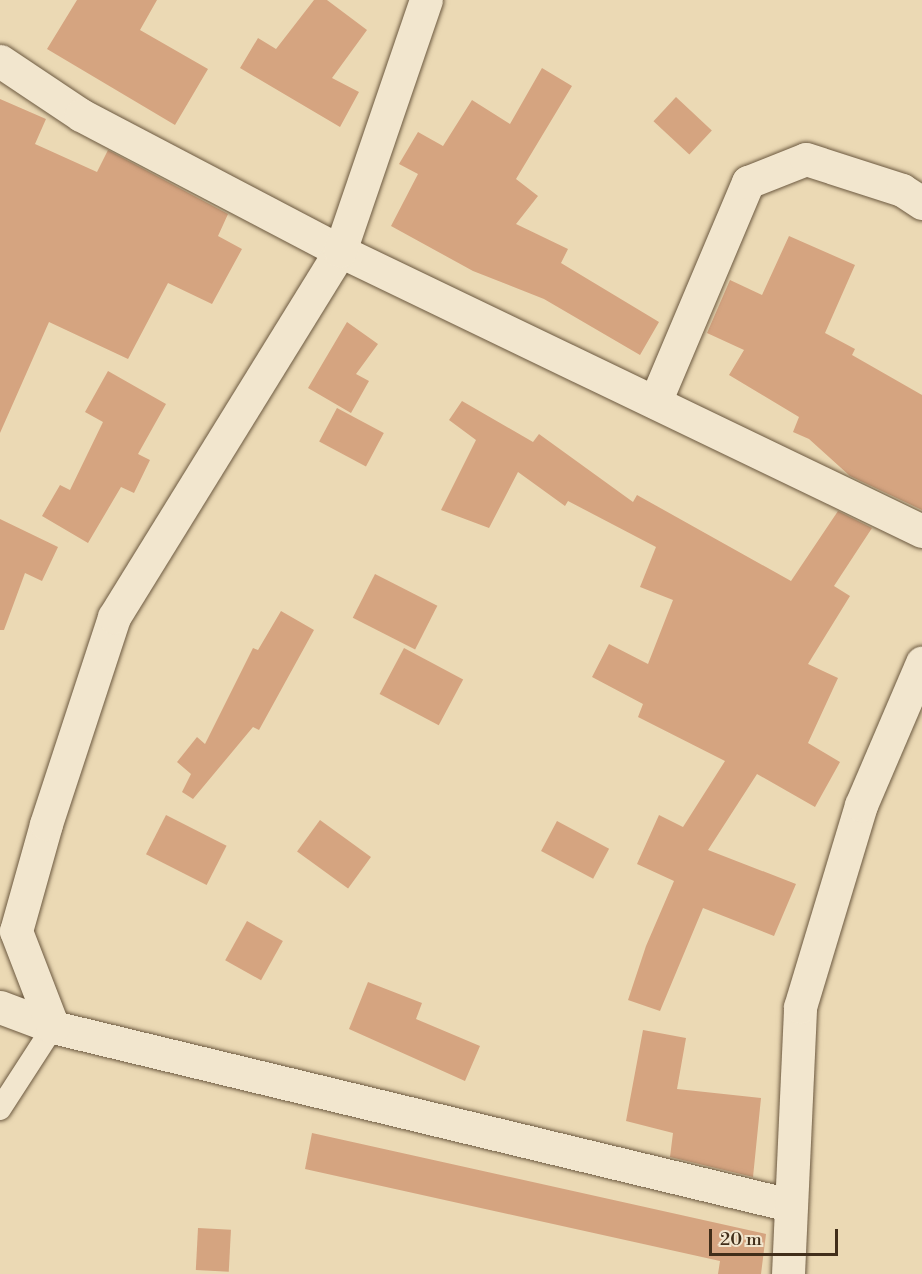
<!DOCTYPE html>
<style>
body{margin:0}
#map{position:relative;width:922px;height:1274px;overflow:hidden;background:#ebd9b4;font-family:"Libre Bodoni",serif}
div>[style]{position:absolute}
.building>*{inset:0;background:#d5a480;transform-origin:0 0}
.roads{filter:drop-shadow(0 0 2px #6c5940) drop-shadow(0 0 2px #6c5940)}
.service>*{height:22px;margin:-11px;padding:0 11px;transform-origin:11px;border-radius:11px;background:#f2e6ce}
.minor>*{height:33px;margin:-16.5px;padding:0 16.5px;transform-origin:16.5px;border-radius:16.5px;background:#f2e6ce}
.tertiary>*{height:33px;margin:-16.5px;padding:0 16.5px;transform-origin:16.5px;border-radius:16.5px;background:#f2e6ce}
span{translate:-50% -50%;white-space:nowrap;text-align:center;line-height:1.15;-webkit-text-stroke:6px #f2e6ce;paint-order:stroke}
.scale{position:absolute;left:709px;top:1229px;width:129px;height:27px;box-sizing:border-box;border:3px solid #412e1a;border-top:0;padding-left:8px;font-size:18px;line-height:21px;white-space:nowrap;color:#412e1a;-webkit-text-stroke:4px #f2e6ce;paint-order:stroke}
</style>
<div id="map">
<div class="building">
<i style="clip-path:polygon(77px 0,157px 0,140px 30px,208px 69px,175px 125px,47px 49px)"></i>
<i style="clip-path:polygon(314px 0,327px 0,367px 30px,332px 78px,359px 92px,340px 127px,240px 68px,258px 38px,276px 49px)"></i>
<i style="clip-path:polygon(542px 68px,572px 86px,516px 179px,538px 196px,516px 224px,568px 249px,561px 263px,659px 322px,640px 355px,544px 299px,473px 271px,391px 226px,418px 174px,399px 164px,418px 132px,443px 146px,472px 100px,510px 124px)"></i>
<i style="left:676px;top:97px;width:49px;height:33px;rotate:43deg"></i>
<i style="clip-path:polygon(0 99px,46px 119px,35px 144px,97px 172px,108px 150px,228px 214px,218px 236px,242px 249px,212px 304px,168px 283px,128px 359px,49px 322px,0 433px)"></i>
<i style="clip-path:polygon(789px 236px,855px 265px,825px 333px,855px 349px,852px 355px,922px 395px,922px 510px,850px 476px,809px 439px,793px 432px,799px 417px,729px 375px,744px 350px,707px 333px,730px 280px,762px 295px)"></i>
<i style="clip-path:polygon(347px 322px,378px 344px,356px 374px,369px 381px,351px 413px,308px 388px)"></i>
<i style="clip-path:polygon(108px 371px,166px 404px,138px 454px,150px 460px,134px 493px,121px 487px,88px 543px,42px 516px,60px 485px,70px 490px,103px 422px,85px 412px)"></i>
<i style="clip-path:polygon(462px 401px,533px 442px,539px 434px,633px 502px,637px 495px,791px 581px,838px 511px,872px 528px,834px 586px,850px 596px,808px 664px,838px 678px,808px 743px,840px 762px,815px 807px,757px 774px,708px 850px,796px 884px,774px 936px,703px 908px,660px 1011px,628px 1000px,646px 946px,674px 881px,637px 864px,659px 815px,683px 827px,725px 761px,638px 717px,643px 704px,592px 677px,609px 644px,648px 664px,673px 600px,640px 587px,656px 547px,568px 501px,565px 506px,518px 472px,489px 528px,441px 510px,476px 440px,449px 420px)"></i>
<i style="left:337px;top:408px;width:53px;height:38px;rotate:28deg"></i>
<i style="clip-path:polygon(0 519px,58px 547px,42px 581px,25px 573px,4px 630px,0 630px)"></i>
<i style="left:375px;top:574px;width:70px;height:49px;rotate:27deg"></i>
<i style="clip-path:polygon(281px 611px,314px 630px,259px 730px,253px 727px,193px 799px,182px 792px,191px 774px,177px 762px,197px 737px,205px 744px,253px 648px,258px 650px)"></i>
<i style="left:404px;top:648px;width:67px;height:52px;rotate:28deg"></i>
<i style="left:166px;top:815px;width:68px;height:44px;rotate:27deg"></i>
<i style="left:320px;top:820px;width:63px;height:39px;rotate:36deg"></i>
<i style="left:557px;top:821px;width:59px;height:34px;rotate:28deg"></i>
<i style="left:247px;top:921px;width:41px;height:45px;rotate:29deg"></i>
<i style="clip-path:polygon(368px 982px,422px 1003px,416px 1019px,480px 1046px,465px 1081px,349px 1029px)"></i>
<i style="clip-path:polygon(643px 1030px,686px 1038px,677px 1089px,761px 1098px,753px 1177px,670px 1157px,673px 1133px,626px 1121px)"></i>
<i style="clip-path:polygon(312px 1133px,766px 1234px,761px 1274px,718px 1274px,720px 1261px,305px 1169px)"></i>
<i style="left:198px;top:1228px;width:33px;height:42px;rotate:3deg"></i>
</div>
<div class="roads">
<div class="service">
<i style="left:0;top:1109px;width:98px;rotate:-57.1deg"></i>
</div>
<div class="minor">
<i style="left:0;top:61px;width:97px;rotate:33.7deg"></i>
<i style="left:81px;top:115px;width:293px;rotate:27.7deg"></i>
<i style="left:340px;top:251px;width:646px;rotate:25.69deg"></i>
<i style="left:655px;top:402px;width:239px;rotate:-67.1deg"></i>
<i style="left:748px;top:182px;width:62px;rotate:-21.6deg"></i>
<i style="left:806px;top:159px;width:101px;rotate:17.9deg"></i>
<i style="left:902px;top:190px;width:24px;rotate:33deg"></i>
<i style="left:0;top:1007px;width:57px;rotate:20.7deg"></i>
<i style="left:53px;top:1027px;width:758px;rotate:13.58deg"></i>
<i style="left:53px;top:1027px;width:103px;rotate:-111.1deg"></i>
<i style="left:16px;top:931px;width:111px;rotate:-74.3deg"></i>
<i style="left:46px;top:824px;width:218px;rotate:-71.8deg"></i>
<i style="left:114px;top:617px;width:430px;rotate:-58.3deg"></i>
<i style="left:340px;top:251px;width:265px;rotate:-71.1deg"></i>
</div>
<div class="tertiary">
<i style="left:788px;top:1274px;width:267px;rotate:-87.4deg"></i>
<i style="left:800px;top:1007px;width:211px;rotate:-73.2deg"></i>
<i style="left:861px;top:805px;width:155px;rotate:-66.8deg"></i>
</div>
</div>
<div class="scale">20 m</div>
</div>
